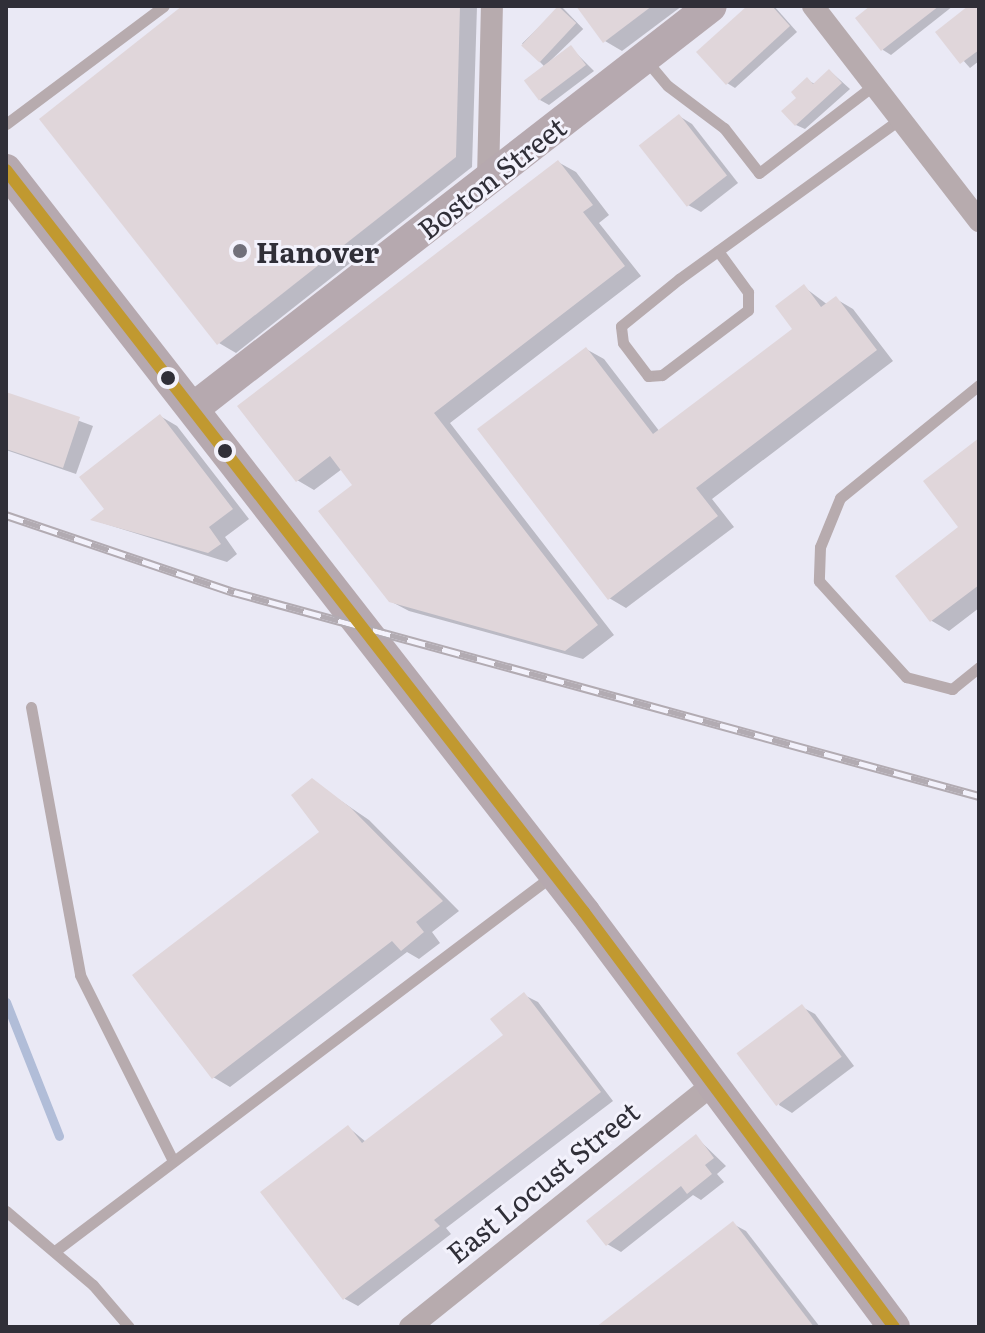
<!DOCTYPE html>
<style>
body{margin:0}
#map{position:relative;width:985px;height:1333px;overflow:hidden;background:#eae9f5;font-family:Literata,serif}
div>[style]{position:absolute}
.shadow>*{inset:0;background:#0003;transform-origin:0 0}
.stream>*{height:9px;margin:-4.5px;padding:0 4.5px;transform-origin:4.5px;border-radius:4.5px;background:#b1bdd8}
.building>*{inset:0;background:#e0d6da;transform-origin:0 0}
.lane>*{height:11px;margin:-5.5px;padding:0 5.5px;transform-origin:5.5px;border-radius:5.5px;background:#b7abae}
.street>*{height:22px;margin:-11px;padding:0 11px;transform-origin:11px;border-radius:11px;background:#b7abae}
.secondary>*{height:32px;margin:-16px;padding:0 16px;transform-origin:16px;border-radius:16px;background:#b6a9af}
.rail>*{height:9px;margin-top:-4.5px;transform-origin:0;background:repeating-linear-gradient(90deg,#f3f2fc 0 18px,#b2abb2 0 36px);box-sizing:border-box;border-block:2px solid #b2abb2}
.bus-1>*{height:12px;margin:-6px;padding:0 6px;transform-origin:6px;border-radius:6px;background:#c19930}
.dots>*{width:22px;height:22px;translate:-50% -50%;box-sizing:border-box;border:4px solid #f3f2fc;border-radius:50%}
span{translate:-50% -50%;white-space:nowrap;text-align:center;line-height:1.15;-webkit-text-stroke:6px #f3f2fc;paint-order:stroke}
.street-label{font-size:28px;color:#302f38}
.poi-label{font-size:28px;color:#302f38;font-weight:700}
.left{translate:0 -50%;text-align:left}
.frame{position:absolute;inset:0;border:8px solid #302f38;pointer-events:none}
</style>
<div id="map">
<div class="shadow">
<i style="clip-path:polygon(186px 6px,477px 6px,472px 167px,236px 353px,219px 343px)"></i>
<i style="left:561px;top:6px;width:32px;height:54px;rotate:46deg"></i>
<i style="clip-path:polygon(578px 6px,682px 6px,622px 51px,605px 41px)"></i>
<i style="clip-path:polygon(750px 6px,774px 6px,797px 32px,735px 88px,727px 83px)"></i>
<i style="clip-path:polygon(874px 6px,953px 6px,891px 55px,883px 50px)"></i>
<i style="clip-path:polygon(971px 6px,979px 6px,979px 61px,970px 68px,938px 32px)"></i>
<i style="clip-path:polygon(571px 48px,594px 71px,549px 105px,540px 100px)"></i>
<i style="clip-path:polygon(830px 71px,850px 89px,805px 129px,796px 125px,799px 98px,807px 80px,815px 84px)"></i>
<i style="clip-path:polygon(679px 116px,692px 124px,738px 183px,701px 212px,688px 205px,641px 146px)"></i>
<i style="clip-path:polygon(558px 162px,576px 172px,609px 215px,599px 223px,641px 276px,450px 423px,614px 635px,583px 659px,409px 611px,390px 601px,354px 485px,342px 469px,314px 490px,297px 480px)"></i>
<i style="clip-path:polygon(804px 287px,828px 305px,836px 299px,853px 309px,893px 361px,712px 499px,734px 527px,626px 608px,609px 598px,586px 349px,604px 359px,660px 432px,795px 329px)"></i>
<i style="clip-path:polygon(6px 394px,93px 426px,76px 474px,6px 450px)"></i>
<i style="clip-path:polygon(160px 416px,177px 426px,249px 519px,225px 537px,237px 554px,227px 562px,93px 520px,107px 509px)"></i>
<i style="clip-path:polygon(979px 441px,979px 608px,949px 631px,932px 621px,898px 576px,961px 527px)"></i>
<i style="clip-path:polygon(312px 781px,369px 820px,459px 911px,432px 932px,440px 943px,419px 959px,407px 952px,230px 1087px,213px 1077px,322px 832px)"></i>
<i style="clip-path:polygon(524px 995px,538px 1002px,613px 1101px,446px 1228px,451px 1234px,358px 1306px,345px 1299px,348px 1127px,366px 1142px,505px 1035px)"></i>
<i style="clip-path:polygon(802px 1007px,815px 1014px,854px 1066px,792px 1113px,779px 1105px)"></i>
<i style="clip-path:polygon(696px 1137px,726px 1166px,717px 1174px,724px 1182px,701px 1200px,693px 1195px,621px 1252px,607px 1244px)"></i>
<i style="clip-path:polygon(733px 1224px,746px 1231px,820px 1327px,599px 1327px)"></i>
</div>
<div class="stream">
<i style="left:6px;top:1002px;width:144px;rotate:68.4deg"></i>
</div>
<div class="building">
<i style="clip-path:polygon(182px 6px,460px 6px,456px 157px,217px 345px,39px 119px)"></i>
<i style="left:558px;top:6px;width:25px;height:54px;rotate:43deg"></i>
<i style="clip-path:polygon(576px 6px,652px 6px,603px 43px)"></i>
<i style="clip-path:polygon(747px 6px,772px 6px,790px 26px,726px 85px,696px 52px)"></i>
<i style="clip-path:polygon(870px 6px,939px 6px,881px 51px,855px 18px)"></i>
<i style="clip-path:polygon(968px 6px,979px 6px,979px 50px,960px 64px,935px 32px)"></i>
<i style="left:571px;top:45px;width:25px;height:59px;rotate:53deg"></i>
<i style="clip-path:polygon(829px 69px,842px 83px,795px 126px,781px 111px,796px 98px,791px 92px,807px 77px,813px 84px)"></i>
<i style="left:679px;top:114px;width:78px;height:51px;rotate:52deg"></i>
<i style="clip-path:polygon(558px 160px,593px 205px,583px 212px,625px 266px,434px 413px,598px 625px,565px 651px,389px 602px,318px 511px,352px 485px,330px 456px,296px 482px,237px 406px)"></i>
<i style="clip-path:polygon(804px 284px,821px 307px,836px 296px,877px 350px,696px 488px,718px 516px,608px 600px,477px 429px,586px 347px,653px 434px,792px 329px,775px 306px)"></i>
<i style="clip-path:polygon(6px 392px,80px 417px,63px 468px,6px 449px)"></i>
<i style="clip-path:polygon(160px 414px,233px 509px,209px 527px,221px 544px,208px 553px,90px 520px,104px 509px,79px 477px)"></i>
<i style="clip-path:polygon(979px 438px,979px 585px,930px 622px,895px 576px,958px 527px,923px 481px)"></i>
<i style="clip-path:polygon(312px 778px,351px 808px,443px 901px,416px 922px,424px 932px,401px 951px,392px 941px,212px 1079px,132px 975px,319px 832px,291px 795px)"></i>
<i style="clip-path:polygon(524px 992px,601px 1092px,434px 1220px,440px 1226px,343px 1300px,260px 1192px,348px 1125px,362px 1143px,503px 1035px,490px 1019px)"></i>
<i style="left:802px;top:1004px;width:66px;height:82px;rotate:53deg"></i>
<i style="clip-path:polygon(696px 1134px,714px 1158px,705px 1165px,712px 1174px,687px 1194px,681px 1186px,606px 1246px,586px 1221px)"></i>
<i style="clip-path:polygon(733px 1221px,814px 1327px,596px 1327px)"></i>
</div>
<div class="lane">
<i style="left:645px;top:59px;width:35px;rotate:50deg"></i>
<i style="left:668px;top:86px;width:70px;rotate:36.9deg"></i>
<i style="left:724px;top:128px;width:57px;rotate:52.1deg"></i>
<i style="left:759px;top:173px;width:145px;rotate:-37.4deg"></i>
<i style="left:6px;top:124px;width:197px;rotate:-36.8deg"></i>
<i style="left:718px;top:251px;width:51px;rotate:53.8deg"></i>
<i style="left:748px;top:292px;width:18px;rotate:90deg"></i>
<i style="left:748px;top:310px;width:108px;rotate:142.9deg"></i>
<i style="left:662px;top:375px;width:14px;rotate:176deg"></i>
<i style="left:648px;top:376px;width:41px;rotate:-127.1deg"></i>
<i style="left:623px;top:343px;width:17px;rotate:-97deg"></i>
<i style="left:621px;top:326px;width:75px;rotate:-39deg"></i>
<i style="left:679px;top:279px;width:273px;rotate:-35.9deg"></i>
<i style="left:979px;top:385px;width:179px;rotate:140.9deg"></i>
<i style="left:840px;top:498px;width:53px;rotate:112.2deg"></i>
<i style="left:820px;top:547px;width:34px;rotate:92deg"></i>
<i style="left:819px;top:581px;width:130px;rotate:47.8deg"></i>
<i style="left:906px;top:677px;width:48px;rotate:14.6deg"></i>
<i style="left:952px;top:689px;width:35px;rotate:-39deg"></i>
<i style="left:31px;top:707px;width:272px;rotate:79.6deg"></i>
<i style="left:80px;top:975px;width:208px;rotate:63.4deg"></i>
<i style="left:6px;top:1211px;width:114px;rotate:40.4deg"></i>
<i style="left:93px;top:1285px;width:55px;rotate:49.4deg"></i>
<i style="left:55px;top:1251px;width:624px;rotate:-37.05deg"></i>
</div>
<div class="street">
<i style="left:813px;top:6px;width:272px;rotate:52.3deg"></i>
<i style="left:488px;top:179px;width:173px;rotate:-88.7deg"></i>
<i style="left:410px;top:1327px;width:388px;rotate:-38.7deg"></i>
</div>
<div class="secondary">
<i style="left:6px;top:170px;width:941px;rotate:52.08deg"></i>
<i style="left:584px;top:912px;width:518px;rotate:53.24deg"></i>
<i style="left:195px;top:407px;width:653px;rotate:-37.85deg"></i>
</div>
<div class="rail">
<i style="left:6px;top:515px;width:241px;rotate:18.7deg"></i>
<i style="left:234px;top:592px;width:772px;rotate:15.31deg"></i>
</div>
<div class="bus-1">
<i style="left:6px;top:170px;width:941px;rotate:52.08deg"></i>
<i style="left:584px;top:912px;width:518px;rotate:53.24deg"></i>
</div>
<div class="dots">
<i style="left:240px;top:251px;background:#71707a"></i>
<i style="left:168px;top:378px;background:#302f38"></i>
<i style="left:225px;top:451px;background:#302f38"></i>
</div>
<div class="street-label">
<span style="left:491px;top:177px;rotate:-38deg">Boston Street</span>
<span style="left:542px;top:1181px;rotate:-39deg">East Locust Street</span>
</div>
<div class="poi-label">
<span class="left" style="left:256px;top:251px">Hanover</span>
</div>
<div class="frame"></div>
</div>
